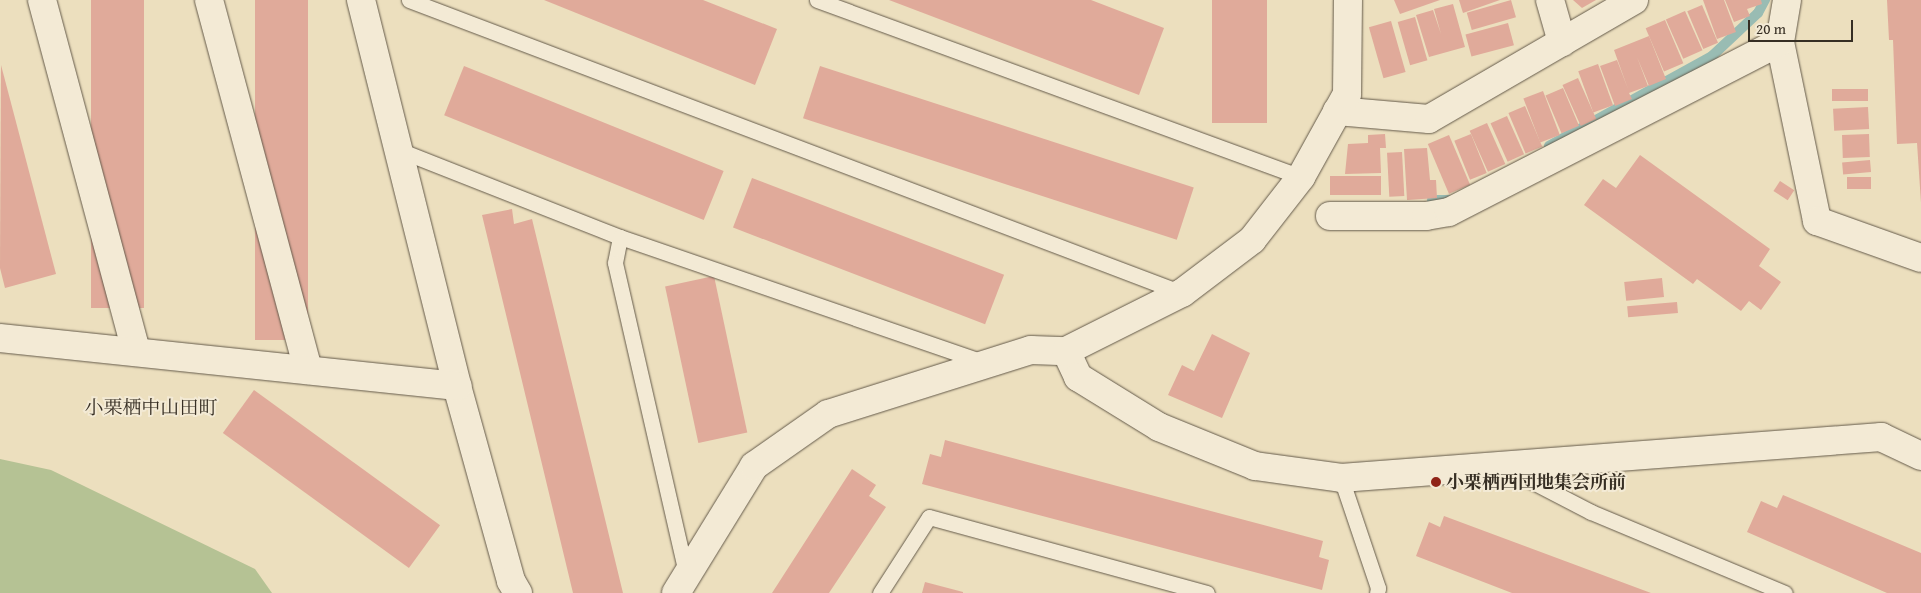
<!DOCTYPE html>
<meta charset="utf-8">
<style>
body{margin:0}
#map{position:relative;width:1921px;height:593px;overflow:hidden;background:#ecdfbe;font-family:"Gentium Book Plus","Noto Serif JP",serif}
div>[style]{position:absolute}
.green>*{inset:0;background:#b5c294}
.stream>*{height:10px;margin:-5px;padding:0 5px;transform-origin:5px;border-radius:5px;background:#99bcb3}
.building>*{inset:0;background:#e0aa9a;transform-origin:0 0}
.roads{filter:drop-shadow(0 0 1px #645a4a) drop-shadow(0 0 1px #645a4a)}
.service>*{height:15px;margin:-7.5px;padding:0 7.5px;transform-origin:7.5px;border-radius:7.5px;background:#f3ead5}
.minor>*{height:28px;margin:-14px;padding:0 14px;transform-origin:14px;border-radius:14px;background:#f3ead5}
.dots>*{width:14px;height:14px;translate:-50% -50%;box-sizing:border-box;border:2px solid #f3ead5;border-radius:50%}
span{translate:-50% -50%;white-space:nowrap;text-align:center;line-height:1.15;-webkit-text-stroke:4px #f3ead5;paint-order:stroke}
.poi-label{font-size:18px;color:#362e23;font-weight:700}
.left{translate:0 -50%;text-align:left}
.neighbourhood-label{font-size:19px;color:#362e23}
.scale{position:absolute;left:1748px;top:20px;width:105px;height:22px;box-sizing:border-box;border:2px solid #362e23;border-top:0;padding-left:6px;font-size:15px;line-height:18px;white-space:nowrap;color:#362e23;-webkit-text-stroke:4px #f3ead5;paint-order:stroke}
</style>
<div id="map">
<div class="green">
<i style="clip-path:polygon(0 459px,51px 470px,255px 569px,272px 593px,0 593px)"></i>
</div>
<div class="stream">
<i style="left:1549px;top:146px;width:186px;rotate:-28.9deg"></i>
<i style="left:1712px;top:56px;width:63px;rotate:-43.1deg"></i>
<i style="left:1758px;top:13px;width:15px;rotate:-62deg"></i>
<i style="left:1432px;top:200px;width:16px"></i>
</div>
<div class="building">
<i style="left:91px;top:0;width:53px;height:308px"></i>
<i style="left:255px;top:0;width:53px;height:340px"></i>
<i style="clip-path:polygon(544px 0,703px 0,777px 29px,755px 85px)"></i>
<i style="clip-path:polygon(889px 0,1091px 0,1164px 28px,1139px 95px)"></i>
<i style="left:1212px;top:0;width:55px;height:123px"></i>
<i style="clip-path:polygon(1394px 0,1440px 0,1400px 14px)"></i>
<i style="clip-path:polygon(1459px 0,1500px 0,1463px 13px)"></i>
<i style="left:1511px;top:0;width:18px;height:46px;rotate:74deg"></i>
<i style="clip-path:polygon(1573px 0,1596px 0,1582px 8px)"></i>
<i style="clip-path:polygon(1703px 0,1724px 0,1736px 32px,1717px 39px)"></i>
<i style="clip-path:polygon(1725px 0,1761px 0,1762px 4px,1747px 9px,1750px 16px,1734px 22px)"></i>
<i style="clip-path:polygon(1887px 0,1921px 0,1921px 203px,1917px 143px,1897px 144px,1893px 40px,1889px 40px)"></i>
<i style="clip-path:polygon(1453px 4px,1465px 47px,1429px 57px,1416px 15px,1433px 10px,1441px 34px,1434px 9px)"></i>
<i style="left:1702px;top:5px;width:41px;height:16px;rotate:67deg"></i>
<i style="left:1685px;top:11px;width:43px;height:21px;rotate:66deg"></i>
<i style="left:1415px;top:17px;width:45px;height:18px;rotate:74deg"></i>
<i style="left:1665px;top:20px;width:47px;height:21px;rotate:67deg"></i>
<i style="left:1391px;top:21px;width:53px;height:23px;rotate:74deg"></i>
<i style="left:1508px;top:23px;width:23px;height:44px;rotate:75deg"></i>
<i style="clip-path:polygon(1649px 36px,1666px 79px,1649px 86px,1637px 57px,1648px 86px,1629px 93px,1632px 99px,1615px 106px,1600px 66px,1617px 60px,1628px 89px,1614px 50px)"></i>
<i style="left:1598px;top:64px;width:44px;height:21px;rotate:70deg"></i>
<i style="clip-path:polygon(1px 65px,56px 274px,5px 288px,0 268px)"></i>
<i style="left:464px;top:66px;width:280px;height:53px;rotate:22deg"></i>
<i style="left:820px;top:66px;width:393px;height:55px;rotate:18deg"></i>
<i style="left:1578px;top:78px;width:45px;height:17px;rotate:66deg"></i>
<i style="left:1563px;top:88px;width:41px;height:19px;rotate:67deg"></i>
<i style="left:1868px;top:89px;width:12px;height:36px;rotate:90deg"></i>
<i style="left:1543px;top:91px;width:47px;height:21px;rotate:69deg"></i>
<i style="left:1525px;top:106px;width:44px;height:18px;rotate:67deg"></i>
<i style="left:1868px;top:107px;width:22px;height:35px;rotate:87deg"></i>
<i style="left:1507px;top:116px;width:42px;height:18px;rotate:66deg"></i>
<i style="left:1487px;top:123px;width:45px;height:19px;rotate:66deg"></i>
<i style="clip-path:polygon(1385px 134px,1386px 148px,1380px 148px,1381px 173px,1345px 174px,1348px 144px,1368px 143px,1368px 135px)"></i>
<i style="left:1471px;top:134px;width:42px;height:18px;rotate:68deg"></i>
<i style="left:1869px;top:134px;width:23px;height:27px;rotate:88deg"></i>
<i style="left:1449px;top:135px;width:54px;height:23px;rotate:67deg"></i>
<i style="clip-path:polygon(1427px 148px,1430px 180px,1436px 180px,1437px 198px,1407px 200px,1404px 149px)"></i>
<i style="left:1402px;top:152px;width:44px;height:15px;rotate:87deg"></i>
<i style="clip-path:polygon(1640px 155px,1770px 249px,1759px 266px,1781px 282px,1761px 310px,1749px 301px,1741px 311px,1697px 279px,1693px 284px,1584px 205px,1603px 179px,1616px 188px)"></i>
<i style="left:1870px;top:160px;width:12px;height:28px;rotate:85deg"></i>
<i style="left:1381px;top:176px;width:19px;height:51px;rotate:90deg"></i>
<i style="left:1871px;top:177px;width:12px;height:24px;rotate:90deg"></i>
<i style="left:752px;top:178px;width:270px;height:53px;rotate:21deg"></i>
<i style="left:1780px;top:181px;width:17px;height:12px;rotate:33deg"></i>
<i style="clip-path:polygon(512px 209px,514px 224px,532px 219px,623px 593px,573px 593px,482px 215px)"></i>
<i style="left:714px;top:276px;width:160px;height:50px;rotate:78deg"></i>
<i style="left:1662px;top:278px;width:19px;height:38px;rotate:84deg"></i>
<i style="left:1677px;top:302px;width:11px;height:50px;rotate:85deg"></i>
<i style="clip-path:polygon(1212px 334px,1250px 353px,1222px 418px,1168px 395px,1182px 365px,1194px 371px)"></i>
<i style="left:254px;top:390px;width:230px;height:53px;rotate:36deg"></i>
<i style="clip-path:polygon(945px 440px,1323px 541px,1319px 557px,1329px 560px,1322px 590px,922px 484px,930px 454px,941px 457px)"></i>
<i style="clip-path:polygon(852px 469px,876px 485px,869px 496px,886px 507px,829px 593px,772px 593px)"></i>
<i style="clip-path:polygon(1783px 495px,1921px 553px,1921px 593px,1887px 593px,1747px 532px,1761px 501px,1777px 508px)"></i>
<i style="clip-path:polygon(1444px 516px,1651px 593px,1512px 593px,1416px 556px,1429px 522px,1440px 527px)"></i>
<i style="clip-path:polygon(925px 582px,963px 592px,963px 593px,922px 593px)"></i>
</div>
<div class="roads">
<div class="service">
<i style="left:409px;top:0;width:827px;rotate:20.76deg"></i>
<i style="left:817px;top:0;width:515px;rotate:20.09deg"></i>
<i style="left:399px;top:150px;width:238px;rotate:21.5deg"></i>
<i style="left:620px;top:237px;width:385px;rotate:19deg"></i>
<i style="left:620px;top:237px;width:26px;rotate:101deg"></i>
<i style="left:615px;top:263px;width:318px;rotate:77.1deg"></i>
<i style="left:1508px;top:469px;width:93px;rotate:27.4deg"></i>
<i style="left:1591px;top:512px;width:210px;rotate:22.7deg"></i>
<i style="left:1341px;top:478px;width:116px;rotate:71.4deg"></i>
<i style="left:1378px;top:588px;width:5px;rotate:101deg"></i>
<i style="left:880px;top:593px;width:90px;rotate:-57.2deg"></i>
<i style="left:929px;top:517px;width:288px;rotate:15.3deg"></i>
</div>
<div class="minor">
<i style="left:42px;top:0;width:364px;rotate:75deg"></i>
<i style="left:209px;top:0;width:383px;rotate:75deg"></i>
<i style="left:361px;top:0;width:398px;rotate:76deg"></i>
<i style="left:457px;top:386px;width:202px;rotate:74.5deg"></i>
<i style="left:511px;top:581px;width:14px;rotate:60deg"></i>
<i style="left:1550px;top:0;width:44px;rotate:74.1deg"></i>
<i style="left:1787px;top:0;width:43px;rotate:99.5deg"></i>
<i style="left:1780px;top:42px;width:183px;rotate:78.3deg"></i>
<i style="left:1817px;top:221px;width:110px;rotate:19.6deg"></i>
<i style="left:1337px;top:111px;width:92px;rotate:5deg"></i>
<i style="left:1429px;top:119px;width:237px;rotate:-30.1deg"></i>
<i style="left:1330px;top:216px;width:96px"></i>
<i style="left:1426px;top:216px;width:23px;rotate:-10deg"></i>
<i style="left:1449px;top:212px;width:372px;rotate:-27.2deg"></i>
<i style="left:0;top:338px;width:460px;rotate:6deg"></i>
<i style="left:1066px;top:351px;width:29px;rotate:65deg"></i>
<i style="left:1078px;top:377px;width:95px;rotate:31.7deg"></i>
<i style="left:1159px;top:427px;width:104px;rotate:22.1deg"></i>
<i style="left:1255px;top:466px;width:87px;rotate:7.9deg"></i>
<i style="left:1341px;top:478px;width:542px;rotate:-4.34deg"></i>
<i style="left:1881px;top:437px;width:44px;rotate:25.4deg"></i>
<i style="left:676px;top:593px;width:149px;rotate:-58.4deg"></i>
<i style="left:754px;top:466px;width:90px;rotate:-35.1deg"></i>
<i style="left:828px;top:414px;width:213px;rotate:-17.5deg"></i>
<i style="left:1031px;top:350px;width:35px;rotate:2deg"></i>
<i style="left:1066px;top:351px;width:130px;rotate:-26.6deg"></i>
<i style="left:1182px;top:293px;width:88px;rotate:-37.1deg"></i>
<i style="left:1252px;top:240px;width:80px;rotate:-52.1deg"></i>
<i style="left:1301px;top:177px;width:95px;rotate:-61deg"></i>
<i style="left:1347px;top:94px;width:94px;rotate:-89.4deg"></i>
</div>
</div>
<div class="dots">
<i style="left:1436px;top:482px;background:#8f2418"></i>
</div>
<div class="poi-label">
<span class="left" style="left:1446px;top:482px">小栗栖西団地集会所前</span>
</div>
<div class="neighbourhood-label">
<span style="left:151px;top:408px">小栗栖中山田町</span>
</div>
<div class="scale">20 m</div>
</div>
